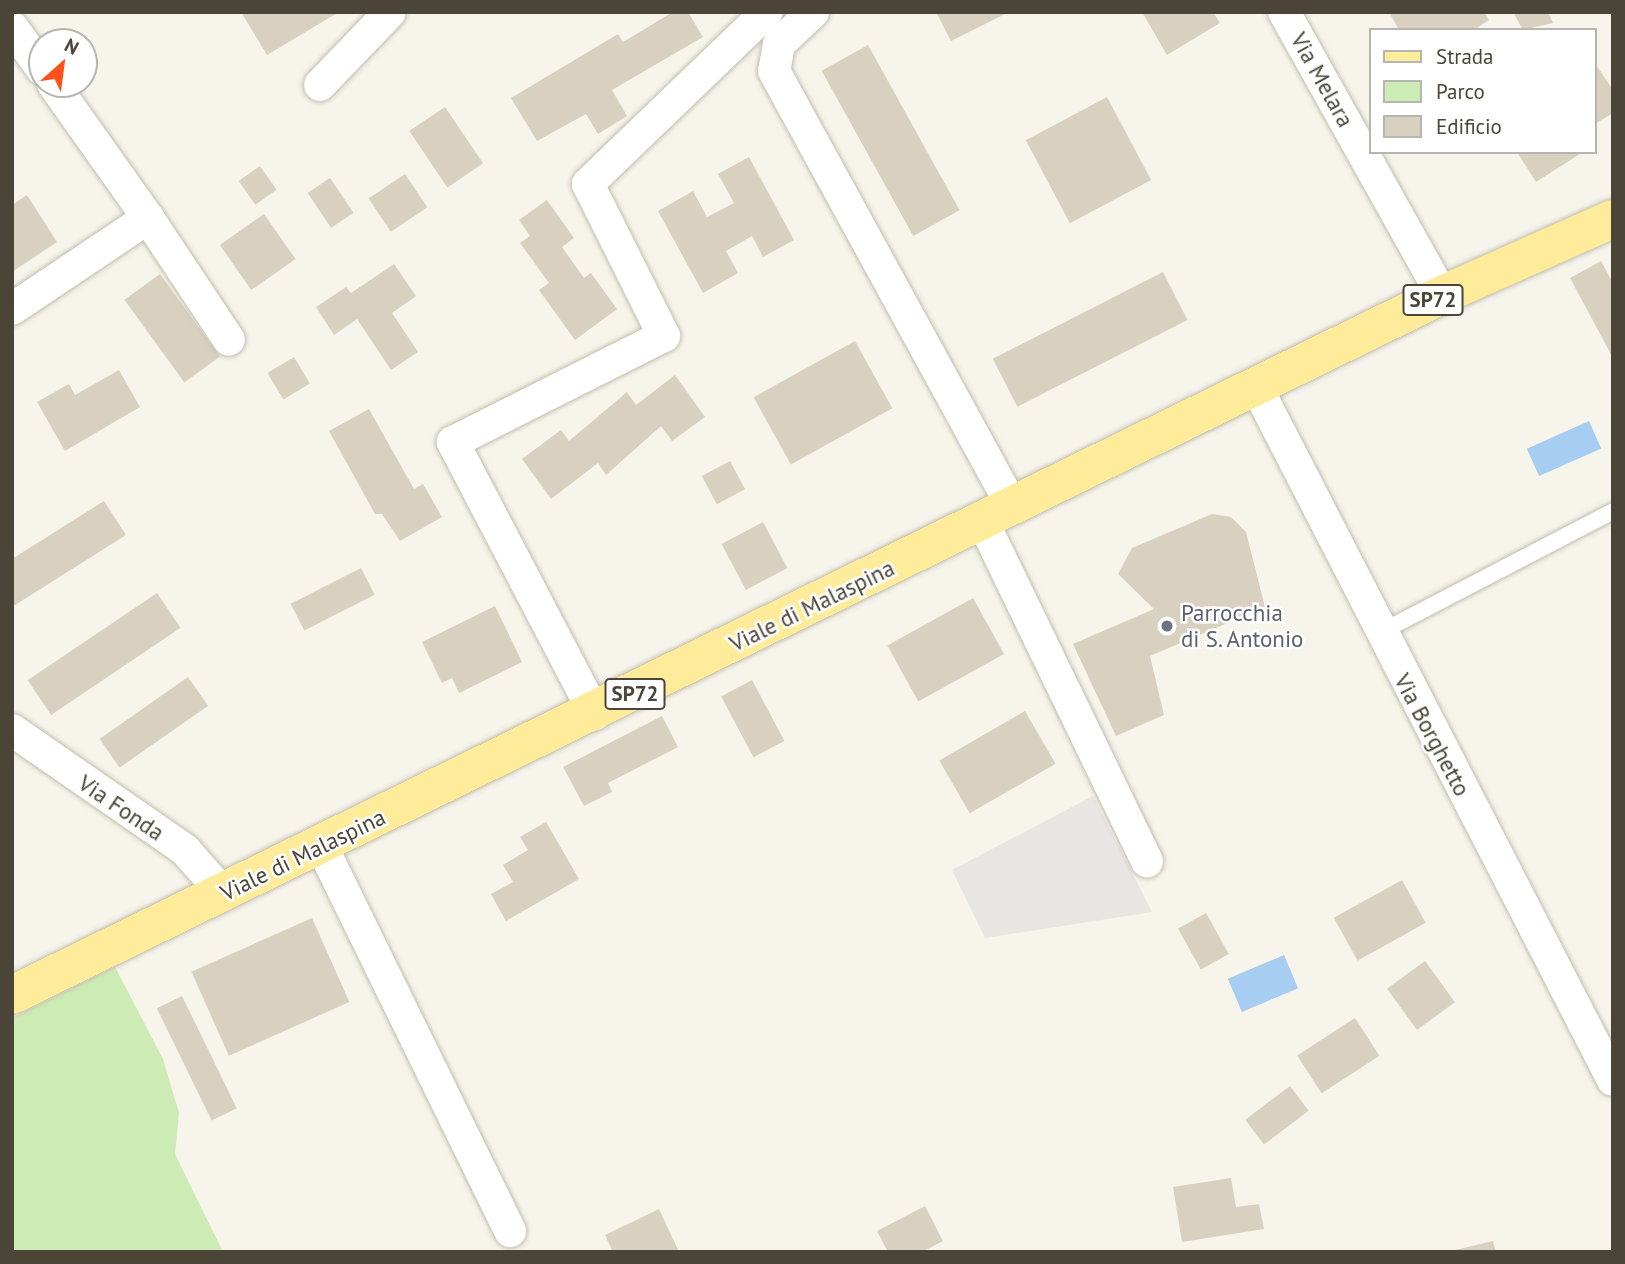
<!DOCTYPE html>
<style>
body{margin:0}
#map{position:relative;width:1625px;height:1264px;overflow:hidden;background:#f6f4eb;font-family:"PT Sans",sans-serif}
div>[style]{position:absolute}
.green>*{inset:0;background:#cdebb4}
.parking>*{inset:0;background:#e8e6e3}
.water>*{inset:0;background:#a7cdf3;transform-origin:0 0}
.building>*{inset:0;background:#d8d1c0;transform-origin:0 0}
.roads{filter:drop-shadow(0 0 2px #c2bdad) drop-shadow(0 0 2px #c2bdad)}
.lane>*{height:16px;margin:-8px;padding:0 8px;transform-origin:8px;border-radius:8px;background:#fff}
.street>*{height:32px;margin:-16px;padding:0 16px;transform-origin:16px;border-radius:16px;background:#fff}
.primary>*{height:38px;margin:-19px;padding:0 19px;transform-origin:19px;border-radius:19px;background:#ffec9b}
.dots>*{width:19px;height:19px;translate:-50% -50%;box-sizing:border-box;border:4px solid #fff;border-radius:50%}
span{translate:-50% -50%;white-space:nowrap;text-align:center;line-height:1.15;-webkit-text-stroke:5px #fff;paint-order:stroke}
.shield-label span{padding:2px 5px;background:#fff;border:2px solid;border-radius:5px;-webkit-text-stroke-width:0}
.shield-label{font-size:21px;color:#4b4538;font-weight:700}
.street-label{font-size:23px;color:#4b4538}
.worship-label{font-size:23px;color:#5b616d}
.left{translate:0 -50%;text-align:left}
.frame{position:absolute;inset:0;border:14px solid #4b4538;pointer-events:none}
.legend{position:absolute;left:1369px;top:28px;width:228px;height:126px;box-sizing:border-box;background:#fff;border:2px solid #b7b5af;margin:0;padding:9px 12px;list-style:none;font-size:21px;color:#4b4538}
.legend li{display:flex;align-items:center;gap:14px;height:35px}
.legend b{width:35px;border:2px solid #b7b5af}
.north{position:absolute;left:28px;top:28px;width:70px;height:70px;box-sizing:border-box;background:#fff;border:2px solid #b7b5af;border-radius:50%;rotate:28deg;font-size:19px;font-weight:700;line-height:28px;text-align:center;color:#4b4538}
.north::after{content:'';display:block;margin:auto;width:24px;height:32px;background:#ff5119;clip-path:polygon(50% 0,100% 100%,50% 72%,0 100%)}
</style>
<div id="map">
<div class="green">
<i style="clip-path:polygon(115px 967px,163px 1059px,179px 1113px,175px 1154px,223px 1252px,12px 1252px,12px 1018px)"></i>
</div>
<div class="parking">
<i style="clip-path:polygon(1093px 796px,1152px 912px,985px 938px,952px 870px)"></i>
</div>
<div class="water">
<i style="left:1589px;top:421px;width:30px;height:68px;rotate:66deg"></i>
<i style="left:1284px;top:955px;width:36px;height:61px;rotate:67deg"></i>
</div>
<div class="building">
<i style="clip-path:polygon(241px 12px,339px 12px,267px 55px)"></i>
<i style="clip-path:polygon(673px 12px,688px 12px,703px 37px,612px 90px,627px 116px,598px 134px,586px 114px,537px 141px,511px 98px,618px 34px,623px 42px)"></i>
<i style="clip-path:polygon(936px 12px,1009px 12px,951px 41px)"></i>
<i style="clip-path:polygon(1142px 12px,1213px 12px,1220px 23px,1167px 55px)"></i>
<i style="clip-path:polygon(1389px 12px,1484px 12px,1489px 20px,1474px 30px,1399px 30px)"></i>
<i style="clip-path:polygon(1513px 12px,1548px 12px,1553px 23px,1523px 30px)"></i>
<i style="left:868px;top:45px;width:189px;height:53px;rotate:61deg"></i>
<i style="clip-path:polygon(1595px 63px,1613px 90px,1613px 113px,1595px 124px)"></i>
<i style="left:1107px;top:97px;width:94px;height:92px;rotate:62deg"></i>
<i style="left:445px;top:107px;width:68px;height:43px;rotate:56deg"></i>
<i style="clip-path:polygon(1517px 152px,1583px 152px,1536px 182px)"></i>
<i style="clip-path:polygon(749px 157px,794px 240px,763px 257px,752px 236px,726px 251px,738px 273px,703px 293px,658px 211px,693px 191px,707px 217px,734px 203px,718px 174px)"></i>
<i style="left:260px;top:166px;width:29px;height:26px;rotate:55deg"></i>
<i style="left:405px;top:174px;width:40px;height:44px;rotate:56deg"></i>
<i style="left:330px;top:178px;width:42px;height:27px;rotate:56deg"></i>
<i style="clip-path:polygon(27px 195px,57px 242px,12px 272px,12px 205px)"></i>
<i style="clip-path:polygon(547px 200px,574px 238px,562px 247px,584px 278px,591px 273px,617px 309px,575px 340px,539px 290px,549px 283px,520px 243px,530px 236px,519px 220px)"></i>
<i style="left:264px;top:214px;width:55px;height:54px;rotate:55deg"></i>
<i style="clip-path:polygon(1601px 261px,1613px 283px,1613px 358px,1570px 278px)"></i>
<i style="clip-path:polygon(394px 264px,416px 296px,392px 313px,418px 352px,391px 370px,357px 319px,334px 335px,316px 307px,346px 287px,351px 293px)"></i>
<i style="left:1163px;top:272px;width:54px;height:191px;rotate:63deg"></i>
<i style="left:160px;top:274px;width:102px;height:44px;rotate:54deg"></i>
<i style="left:855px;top:341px;width:77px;height:116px;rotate:61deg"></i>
<i style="left:294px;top:357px;width:31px;height:31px;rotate:59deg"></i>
<i style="clip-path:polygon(119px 370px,140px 407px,65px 451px,37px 402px,69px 384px,75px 395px)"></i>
<i style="clip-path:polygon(675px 375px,705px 417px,672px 441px,661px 426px,606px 475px,598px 463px,551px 499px,522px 459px,561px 430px,569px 441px,627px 392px,636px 405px)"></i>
<i style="clip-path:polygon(369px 409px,414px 489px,423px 484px,442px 517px,400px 541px,382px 514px,375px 514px,329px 431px)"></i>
<i style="left:730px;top:461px;width:32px;height:32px;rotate:62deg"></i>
<i style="clip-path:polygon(104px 501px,126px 535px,12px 607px,12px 559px)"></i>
<i style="clip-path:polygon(1212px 514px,1231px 517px,1246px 532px,1265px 607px,1150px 656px,1164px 715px,1116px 736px,1073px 644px,1154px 609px,1118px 574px,1132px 548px)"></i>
<i style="left:763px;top:522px;width:52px;height:47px;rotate:62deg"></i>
<i style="left:361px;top:568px;width:30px;height:79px;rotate:63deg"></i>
<i style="left:157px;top:593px;width:42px;height:156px;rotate:56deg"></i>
<i style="left:973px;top:598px;width:64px;height:98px;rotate:61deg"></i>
<i style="clip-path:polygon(495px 606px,522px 662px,459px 693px,452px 678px,442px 683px,422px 642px)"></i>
<i style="left:188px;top:677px;width:35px;height:108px;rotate:55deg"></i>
<i style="left:752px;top:680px;width:69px;height:35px;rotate:62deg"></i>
<i style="left:1025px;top:711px;width:61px;height:99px;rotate:60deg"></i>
<i style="clip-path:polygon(662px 716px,678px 747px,608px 783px,612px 792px,584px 806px,563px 767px)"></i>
<i style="clip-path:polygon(546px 822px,579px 879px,506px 921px,491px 894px,513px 882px,503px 865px,528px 850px,520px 837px)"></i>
<i style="left:1402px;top:880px;width:49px;height:78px;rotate:61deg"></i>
<i style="left:1206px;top:913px;width:47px;height:32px;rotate:61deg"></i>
<i style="left:312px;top:918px;width:92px;height:132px;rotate:66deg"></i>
<i style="left:1425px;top:961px;width:51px;height:47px;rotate:54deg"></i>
<i style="left:182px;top:996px;width:125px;height:28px;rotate:64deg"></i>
<i style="left:1355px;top:1018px;width:45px;height:69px;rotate:57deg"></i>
<i style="left:1290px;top:1086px;width:31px;height:56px;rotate:53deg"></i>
<i style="clip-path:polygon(1231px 1178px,1236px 1207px,1259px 1204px,1264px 1229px,1182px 1242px,1173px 1187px)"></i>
<i style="clip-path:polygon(925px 1206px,943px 1241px,922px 1252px,888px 1252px,877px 1231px)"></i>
<i style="clip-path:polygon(659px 1209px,679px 1252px,613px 1252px,605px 1235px)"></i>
<i style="clip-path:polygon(1493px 1241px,1496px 1252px,1451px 1252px,1451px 1251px)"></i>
</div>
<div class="roads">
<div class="lane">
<i style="left:1379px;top:633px;width:264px;rotate:-27.5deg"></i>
</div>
<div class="street">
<i style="left:813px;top:12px;width:47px;rotate:136.7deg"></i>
<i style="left:779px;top:44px;width:27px;rotate:100deg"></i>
<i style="left:774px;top:71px;width:497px;rotate:61.3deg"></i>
<i style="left:1284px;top:12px;width:324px;rotate:60.8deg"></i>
<i style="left:12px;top:27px;width:52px;rotate:54.5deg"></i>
<i style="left:320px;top:85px;width:101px;rotate:-46.2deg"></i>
<i style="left:148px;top:218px;width:146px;rotate:56.4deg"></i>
<i style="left:12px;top:309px;width:164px;rotate:-33.8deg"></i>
<i style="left:148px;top:218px;width:164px;rotate:-125.3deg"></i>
<i style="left:1257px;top:388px;width:778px;rotate:62.78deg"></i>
<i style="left:983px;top:522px;width:377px;rotate:64.2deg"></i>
<i style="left:595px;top:714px;width:307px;rotate:-117.6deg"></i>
<i style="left:453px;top:442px;width:236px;rotate:-26.7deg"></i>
<i style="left:664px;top:336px;width:170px;rotate:-116.6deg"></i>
<i style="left:588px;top:184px;width:248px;rotate:-43.9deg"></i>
<i style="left:12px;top:730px;width:211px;rotate:34.7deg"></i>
<i style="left:185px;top:850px;width:57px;rotate:48.5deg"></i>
<i style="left:321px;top:845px;width:430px;rotate:63.9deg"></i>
</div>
<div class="primary">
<i style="left:12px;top:995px;width:1592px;rotate:-26.08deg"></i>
<i style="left:1442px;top:295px;width:187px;rotate:-24deg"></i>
</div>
</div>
<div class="dots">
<i style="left:1167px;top:626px;background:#6b7280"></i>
</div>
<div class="shield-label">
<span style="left:1433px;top:300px">SP72</span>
<span style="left:635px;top:694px">SP72</span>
</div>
<div class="street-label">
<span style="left:1322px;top:80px;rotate:61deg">Via Melara</span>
<span style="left:812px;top:606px;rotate:-26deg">Viale di Malaspina</span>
<span style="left:1432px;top:735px;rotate:62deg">Via Borghetto</span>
<span style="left:121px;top:808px;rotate:34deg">Via Fonda</span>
<span style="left:303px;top:855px;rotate:-26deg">Viale di Malaspina</span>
</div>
<div class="worship-label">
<span class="left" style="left:1181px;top:626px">Parrocchia<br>di S. Antonio</span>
</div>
<div class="frame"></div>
<ul class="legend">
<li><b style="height:9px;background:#ffec9b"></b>Strada</li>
<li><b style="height:19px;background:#cdebb4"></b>Parco</li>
<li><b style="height:19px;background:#d8d1c0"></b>Edificio</li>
</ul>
<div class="north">N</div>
</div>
